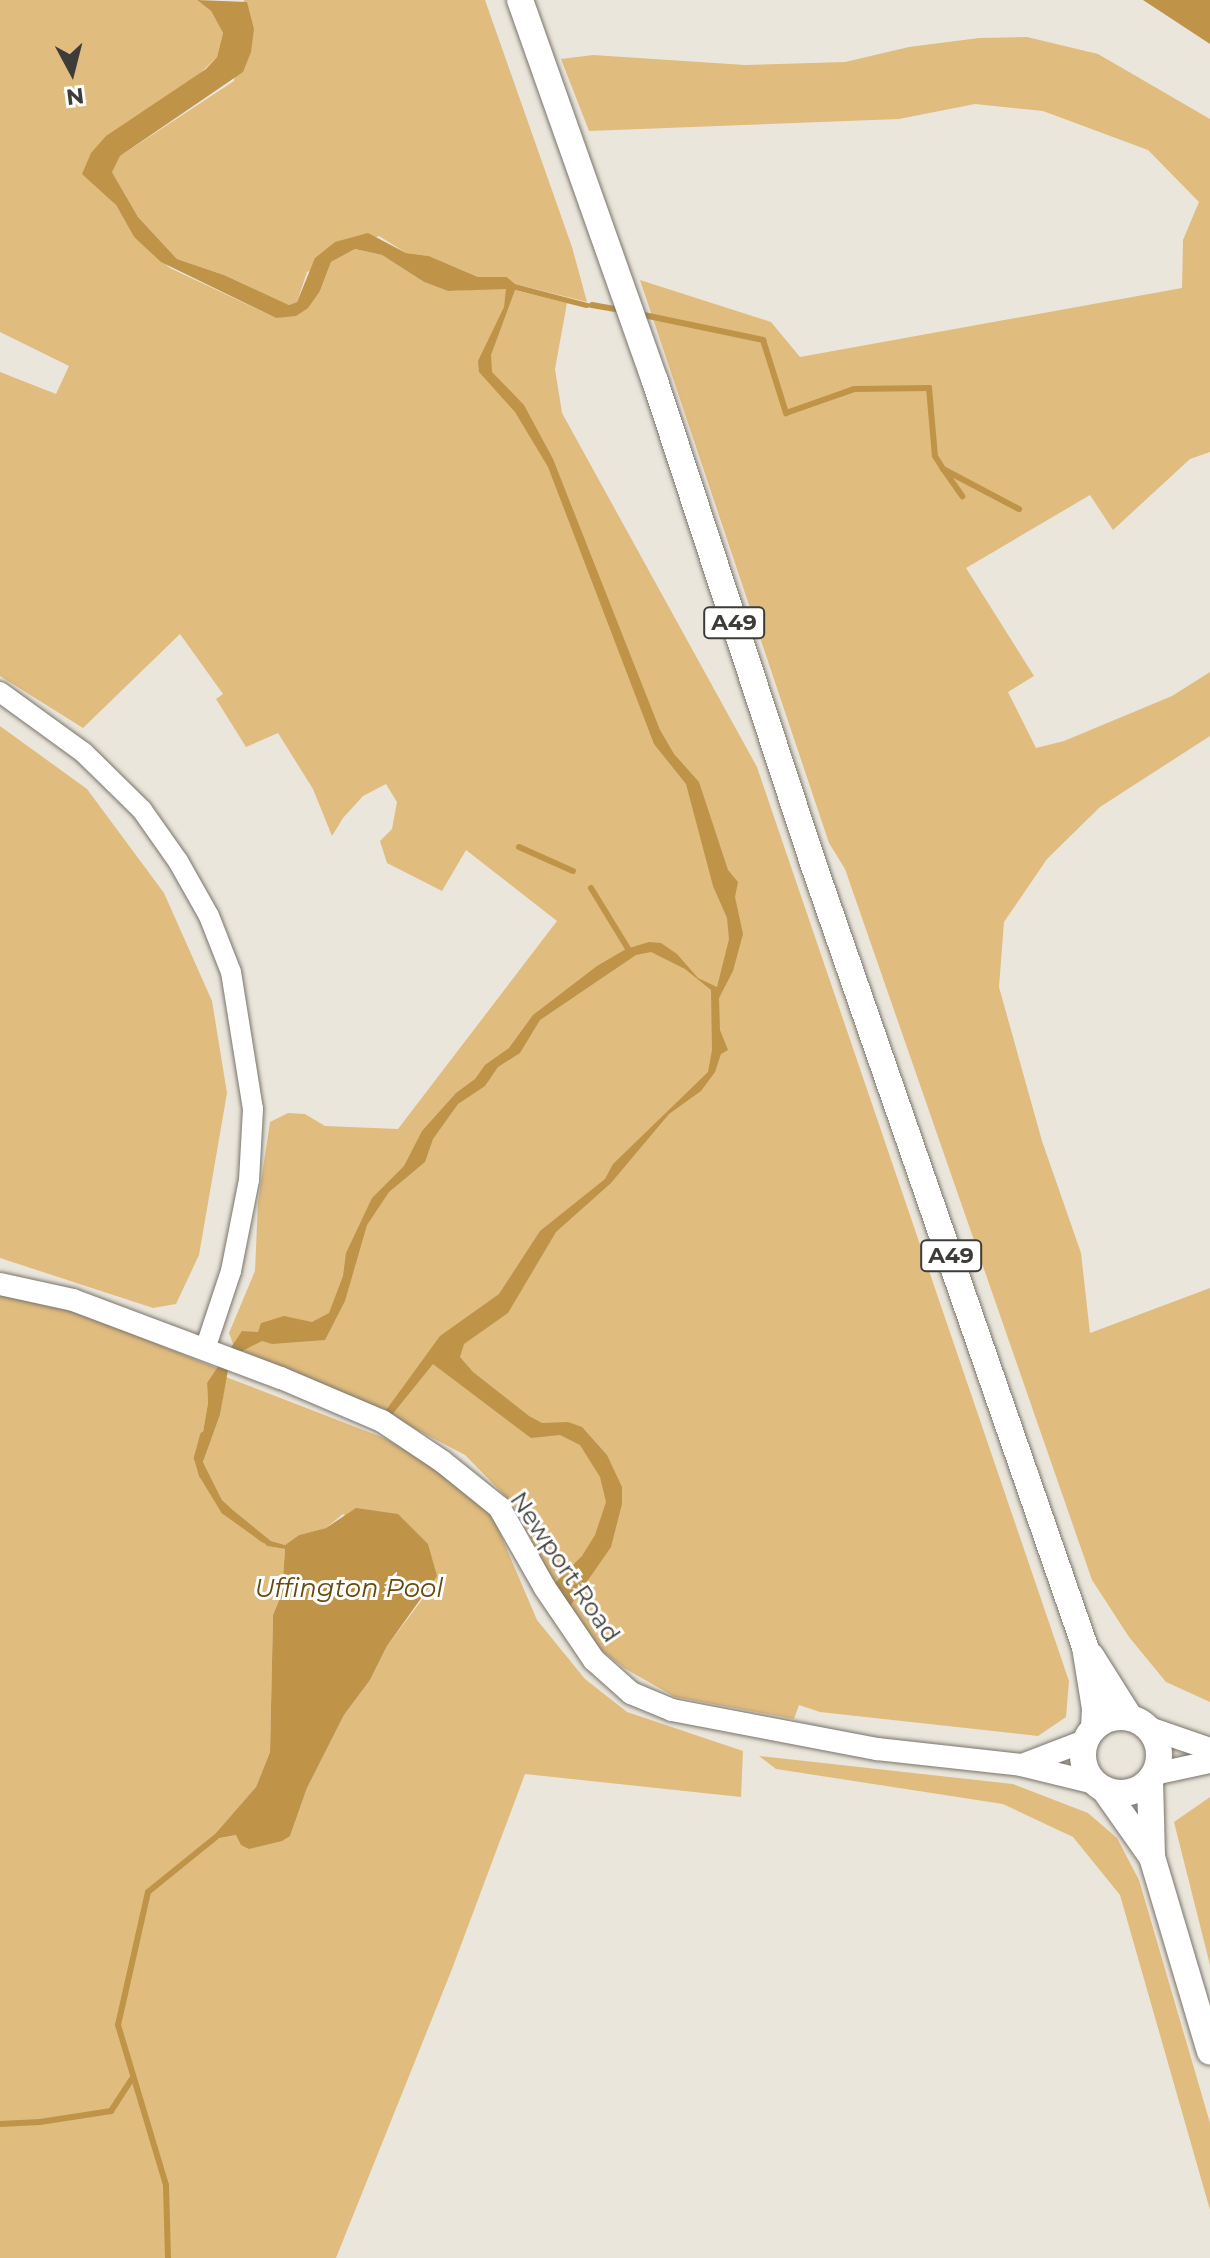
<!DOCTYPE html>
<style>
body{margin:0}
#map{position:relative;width:1210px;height:2258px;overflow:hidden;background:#ebe6dc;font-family:Montserrat,sans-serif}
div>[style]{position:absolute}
.green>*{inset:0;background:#e0bc7f}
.water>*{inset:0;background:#bf9449}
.stream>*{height:6px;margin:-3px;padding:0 3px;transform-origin:3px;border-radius:3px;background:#bf9449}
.roads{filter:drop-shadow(0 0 2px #79746b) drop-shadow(0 0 2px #79746b)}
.tertiary>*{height:20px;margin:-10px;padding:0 10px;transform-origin:10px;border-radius:10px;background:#fff}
.secondary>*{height:22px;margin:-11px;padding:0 11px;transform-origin:11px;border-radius:11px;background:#fff}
.trunk>*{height:26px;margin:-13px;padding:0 13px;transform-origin:13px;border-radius:13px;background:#fff}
.trunk>.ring{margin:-13px;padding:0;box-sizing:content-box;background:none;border:26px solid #fff;border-radius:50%}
span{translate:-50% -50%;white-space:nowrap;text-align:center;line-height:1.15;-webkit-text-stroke:6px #fff;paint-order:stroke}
.shield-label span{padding:2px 6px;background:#fff;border:2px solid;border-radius:6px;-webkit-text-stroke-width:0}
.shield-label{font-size:22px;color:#3e3c39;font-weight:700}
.street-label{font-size:24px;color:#3e3c39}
.water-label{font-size:26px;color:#66490d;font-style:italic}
.north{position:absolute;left:32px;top:32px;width:80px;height:80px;-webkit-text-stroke:6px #fff;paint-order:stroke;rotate:173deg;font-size:22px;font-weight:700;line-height:32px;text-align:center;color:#3e3c39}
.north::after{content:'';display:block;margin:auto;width:28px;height:36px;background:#3e3c39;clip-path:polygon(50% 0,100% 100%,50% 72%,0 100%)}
</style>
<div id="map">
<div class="green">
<i style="clip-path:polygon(0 0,197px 0,211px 11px,223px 33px,217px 57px,91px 180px,116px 205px,134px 237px,170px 268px,276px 318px,320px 291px,331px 262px,355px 249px,382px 255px,424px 282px,448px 291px,506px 288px,567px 303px,555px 369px,562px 413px,757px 767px,1069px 1681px,1066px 1717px,1038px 1736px,820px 1712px,799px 1705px,794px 1719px,675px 1697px,624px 1668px,591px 1642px,554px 1584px,513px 1504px,465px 1455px,391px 1416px,234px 1347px,229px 1333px,255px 1271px,258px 1202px,270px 1122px,288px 1113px,305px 1114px,325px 1126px,398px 1129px,557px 921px,466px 850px,442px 891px,387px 863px,380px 841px,392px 829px,397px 802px,386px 784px,363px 796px,343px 818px,332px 836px,313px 789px,278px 733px,246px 747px,216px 699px,223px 694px,180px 634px,83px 728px,0 676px,0 372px,56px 394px,69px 366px,0 332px)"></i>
<i style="clip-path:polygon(244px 0,485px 0,572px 247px,587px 302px,515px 284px,507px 277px,478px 277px,429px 256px,406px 253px,379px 236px,307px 272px,297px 302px,289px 305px,224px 275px,177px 259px,138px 217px,112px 172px,112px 165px,120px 156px,234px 81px)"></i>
<i style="clip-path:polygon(1027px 37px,1098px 54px,1210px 119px,1210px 452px,1190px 459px,1113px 530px,1090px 495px,966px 568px,1034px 676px,1008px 692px,1036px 748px,1064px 741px,1172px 696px,1210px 672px,1210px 736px,1100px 807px,1047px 859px,1004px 922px,999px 987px,1042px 1141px,1081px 1253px,1090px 1333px,1210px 1288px,1210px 1702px,1166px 1682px,1129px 1637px,1092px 1580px,845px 869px,829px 843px,640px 280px,771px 322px,800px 357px,1182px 288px,1183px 240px,1199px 202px,1148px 150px,1043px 111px,975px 104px,899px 119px,589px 131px,561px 59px,593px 55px,745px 65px,845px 62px,909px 47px,979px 38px)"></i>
<i style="clip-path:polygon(0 726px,87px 789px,164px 893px,212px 1001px,227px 1093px,199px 1255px,176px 1304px,153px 1308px,0 1258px)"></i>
<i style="clip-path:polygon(0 1288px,28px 1292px,219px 1369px,207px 1383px,208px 1403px,199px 1455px,229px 1515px,249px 1526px,267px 1546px,285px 1549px,282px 1593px,273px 1615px,270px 1752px,256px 1787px,211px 1840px,237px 1835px,290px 1836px,307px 1788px,344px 1715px,370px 1680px,387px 1646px,433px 1585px,343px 1514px,326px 1528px,299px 1535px,285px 1545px,271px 1541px,233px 1510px,222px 1500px,203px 1462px,220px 1415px,226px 1377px,384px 1438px,443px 1470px,494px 1519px,537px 1620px,585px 1679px,627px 1712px,743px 1751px,741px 1797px,525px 1774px,452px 1969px,336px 2258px,0 2258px)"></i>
<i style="clip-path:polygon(759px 1756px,1013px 1784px,1088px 1813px,1117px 1838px,1139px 1880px,1210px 2123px,1210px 2210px,1120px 1895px,1073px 1837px,1003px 1804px,776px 1769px)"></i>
<i style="clip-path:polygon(1210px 1797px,1210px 1965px,1174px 1822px)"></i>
</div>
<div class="water">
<i style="clip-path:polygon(197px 0,247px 2px,254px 29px,251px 52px,243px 72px,120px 156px,112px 172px,138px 217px,177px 259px,224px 275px,289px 305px,297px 302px,315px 258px,335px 242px,368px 233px,406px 253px,429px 256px,478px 277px,507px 277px,515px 284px,599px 306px,586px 308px,515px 290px,491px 355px,492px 372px,524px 405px,553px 459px,660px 730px,674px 754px,699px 782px,728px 870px,738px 882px,735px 897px,743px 934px,733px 971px,719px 998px,720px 1030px,728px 1050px,721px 1054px,715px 1072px,701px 1091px,669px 1114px,611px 1183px,556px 1232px,508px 1313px,464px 1344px,460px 1357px,473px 1372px,529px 1416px,542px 1423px,568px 1422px,582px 1427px,607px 1455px,622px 1487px,622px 1504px,611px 1547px,568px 1609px,554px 1584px,582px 1556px,595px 1535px,606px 1502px,600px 1477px,580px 1445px,560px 1435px,531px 1438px,433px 1364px,391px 1416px,384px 1413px,440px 1336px,499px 1294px,540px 1231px,605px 1179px,613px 1164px,708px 1072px,712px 1050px,711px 990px,685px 969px,651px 952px,636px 955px,540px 1020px,520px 1053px,498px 1067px,485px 1086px,458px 1104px,433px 1139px,425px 1162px,389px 1192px,367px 1225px,345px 1301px,325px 1340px,272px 1344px,262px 1341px,242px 1351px,228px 1370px,220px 1415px,203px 1462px,222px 1500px,233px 1510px,271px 1541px,285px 1545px,299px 1535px,326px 1528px,356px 1508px,398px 1514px,428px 1544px,437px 1576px,387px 1646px,370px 1680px,344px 1715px,307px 1788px,290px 1836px,282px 1841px,249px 1849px,241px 1845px,236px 1835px,210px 1840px,256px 1787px,270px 1752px,273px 1615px,282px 1593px,285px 1549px,267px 1546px,249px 1526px,229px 1515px,202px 1473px,199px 1455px,208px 1403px,207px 1383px,242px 1331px,258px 1332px,261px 1323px,284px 1316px,312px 1322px,329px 1313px,343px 1276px,346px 1253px,372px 1198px,404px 1166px,422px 1131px,456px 1093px,475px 1079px,485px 1065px,509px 1048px,533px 1015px,597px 966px,626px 949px,649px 942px,661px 943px,677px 954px,698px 978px,717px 987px,729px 939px,727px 918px,713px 886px,686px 784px,654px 744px,548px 467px,515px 412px,479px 372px,478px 361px,504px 307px,506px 289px,448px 291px,424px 282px,382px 255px,355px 249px,331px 262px,320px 291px,308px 308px,296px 316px,276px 318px,161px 262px,134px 237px,116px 205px,82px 174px,91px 153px,106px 136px,206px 69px,217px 57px,223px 33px,211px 11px)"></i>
<i style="clip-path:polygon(1143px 0,1210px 0,1210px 44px)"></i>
</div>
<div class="stream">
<i style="left:592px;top:305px;width:28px;rotate:10deg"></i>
<i style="left:639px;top:314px;width:127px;rotate:11.8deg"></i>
<i style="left:763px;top:340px;width:77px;rotate:72.5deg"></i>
<i style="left:786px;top:413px;width:72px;rotate:-19.4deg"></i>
<i style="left:854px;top:389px;width:75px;rotate:-0.8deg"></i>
<i style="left:929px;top:388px;width:68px;rotate:85deg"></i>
<i style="left:935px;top:456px;width:15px;rotate:58deg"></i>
<i style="left:943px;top:469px;width:86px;rotate:27.8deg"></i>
<i style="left:944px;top:470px;width:32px;rotate:55deg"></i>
<i style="left:519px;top:847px;width:59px;rotate:24deg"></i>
<i style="left:591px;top:888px;width:75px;rotate:58.6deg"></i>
<i style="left:203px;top:1435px;width:24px;rotate:105deg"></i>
<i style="left:197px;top:1458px;width:18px;rotate:74deg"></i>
<i style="left:202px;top:1475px;width:42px;rotate:58.6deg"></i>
<i style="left:224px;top:1511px;width:49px;rotate:35.9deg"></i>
<i style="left:0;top:2124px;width:40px;rotate:-2.9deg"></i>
<i style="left:40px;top:2122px;width:72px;rotate:-8.8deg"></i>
<i style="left:111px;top:2111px;width:38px;rotate:-57deg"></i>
<i style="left:168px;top:2258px;width:73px;rotate:-91.6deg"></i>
<i style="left:166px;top:2185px;width:167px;rotate:-106.7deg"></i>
<i style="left:118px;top:2025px;width:136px;rotate:-77.3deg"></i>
<i style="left:148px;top:1892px;width:87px;rotate:-39deg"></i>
</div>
<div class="roads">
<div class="tertiary">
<i style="left:0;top:692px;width:102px;rotate:35.9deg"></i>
<i style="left:83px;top:752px;width:83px;rotate:44.5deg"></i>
<i style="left:142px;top:810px;width:62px;rotate:54.8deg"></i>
<i style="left:178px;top:861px;width:63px;rotate:60.6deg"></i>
<i style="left:209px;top:916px;width:60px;rotate:68.6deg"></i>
<i style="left:231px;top:972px;width:139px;rotate:80.9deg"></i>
<i style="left:253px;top:1109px;width:71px;rotate:93.2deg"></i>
<i style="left:249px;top:1180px;width:93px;rotate:101.2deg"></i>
<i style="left:231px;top:1271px;width:82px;rotate:108.4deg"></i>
</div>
<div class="secondary">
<i style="left:0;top:1284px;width:75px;rotate:12.4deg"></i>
<i style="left:73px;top:1300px;width:222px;rotate:20.6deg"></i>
<i style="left:281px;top:1378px;width:110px;rotate:23.1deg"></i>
<i style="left:382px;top:1421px;width:73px;rotate:33.9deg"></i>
<i style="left:443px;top:1462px;width:72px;rotate:38.8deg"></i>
<i style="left:499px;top:1507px;width:93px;rotate:60.4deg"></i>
<i style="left:545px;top:1588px;width:87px;rotate:55.8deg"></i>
<i style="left:594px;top:1660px;width:50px;rotate:41.7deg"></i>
<i style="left:631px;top:1693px;width:44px;rotate:22.5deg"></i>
<i style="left:672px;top:1710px;width:209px;rotate:10.8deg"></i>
<i style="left:877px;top:1749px;width:145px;rotate:6.3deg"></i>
<i style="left:1021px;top:1765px;width:76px;rotate:13.7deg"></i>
<i style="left:1149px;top:1728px;width:65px;rotate:19deg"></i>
<i style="left:1022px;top:1765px;width:67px;rotate:-20.9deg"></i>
<i style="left:1154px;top:1774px;width:57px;rotate:-12.1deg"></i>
</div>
<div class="trunk">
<i style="left:520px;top:0;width:404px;rotate:70.5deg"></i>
<i style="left:655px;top:381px;width:510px;rotate:71.85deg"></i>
<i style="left:814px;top:866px;width:827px;rotate:70.86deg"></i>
<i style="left:1085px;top:1647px;width:63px;rotate:80.8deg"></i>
<i style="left:1095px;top:1709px;width:19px;rotate:93deg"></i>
<i style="left:1091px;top:1656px;width:73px;rotate:57.8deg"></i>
<i class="ring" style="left:1083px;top:1717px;width:50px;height:50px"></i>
<i style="left:1150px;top:1780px;width:77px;rotate:88.5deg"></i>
<i style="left:1152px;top:1857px;width:203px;rotate:73.4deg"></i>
<i style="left:1104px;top:1789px;width:83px;rotate:54.8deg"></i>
</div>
</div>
<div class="shield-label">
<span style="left:734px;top:623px">A49</span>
<span style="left:951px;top:1256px">A49</span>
</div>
<div class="street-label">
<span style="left:565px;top:1567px;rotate:56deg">Newport Road</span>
</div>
<div class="water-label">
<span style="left:349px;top:1589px">Uffington Pool</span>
</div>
<div class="north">N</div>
</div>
